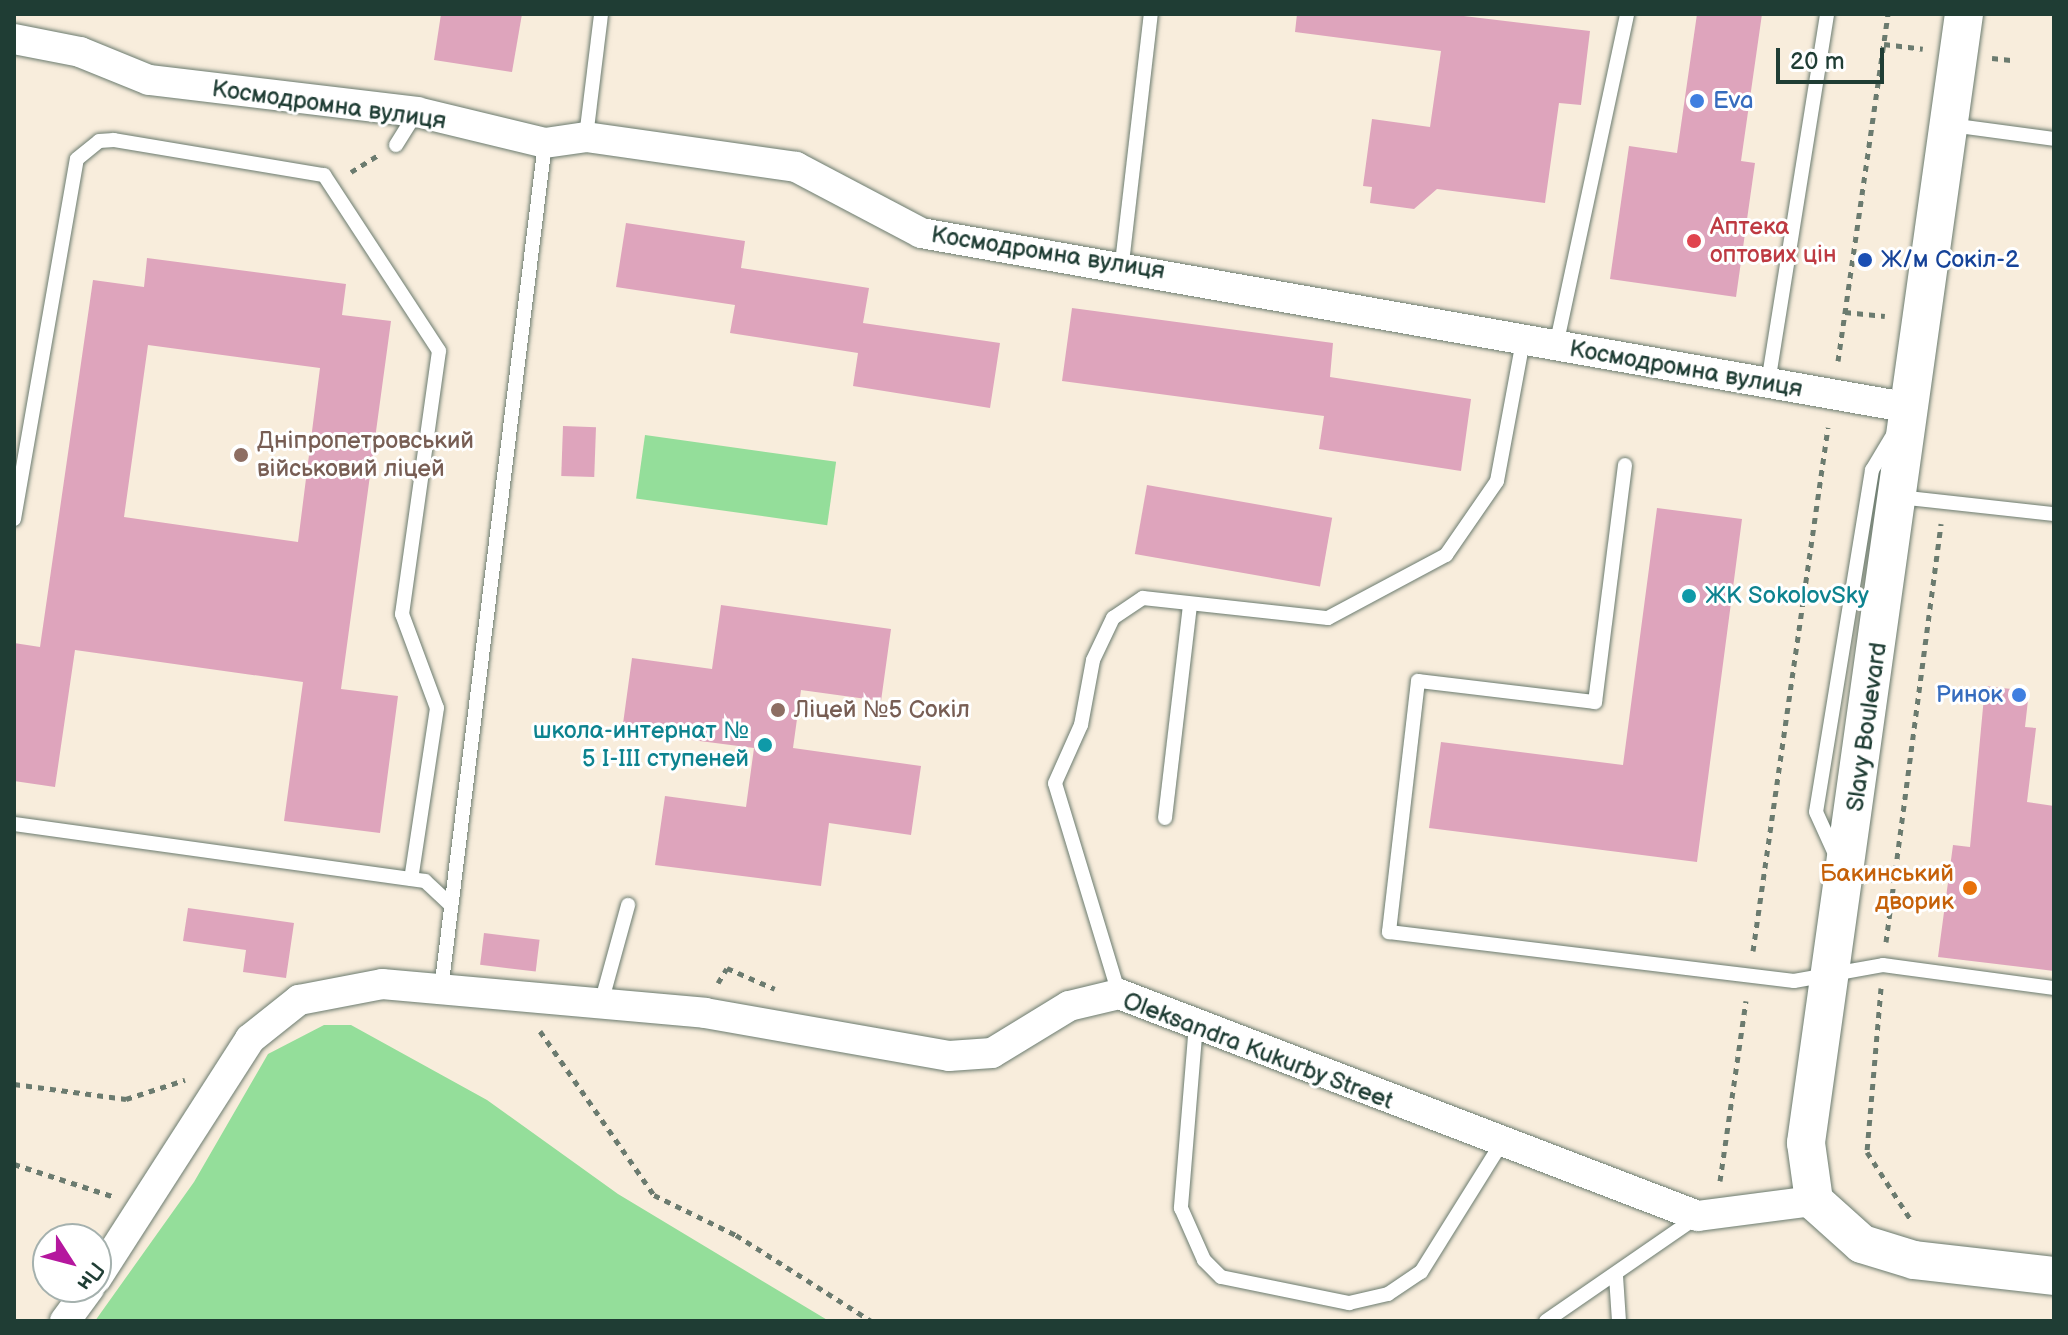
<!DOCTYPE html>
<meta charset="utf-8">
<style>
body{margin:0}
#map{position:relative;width:2068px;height:1335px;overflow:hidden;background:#f8eddc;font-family:"Balsamiq Sans",sans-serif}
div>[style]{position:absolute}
.green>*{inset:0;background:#94de9a;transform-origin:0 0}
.building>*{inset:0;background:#dea4bc;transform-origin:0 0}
.path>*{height:5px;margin-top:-2.5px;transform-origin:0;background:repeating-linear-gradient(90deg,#6b7b6f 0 6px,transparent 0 12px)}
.roads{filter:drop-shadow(0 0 2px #6b7b6f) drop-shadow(0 0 2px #6b7b6f)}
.service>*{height:14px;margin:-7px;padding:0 7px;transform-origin:7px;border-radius:7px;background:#fff}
.minor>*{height:30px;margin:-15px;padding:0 15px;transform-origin:15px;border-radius:15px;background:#fff}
.tertiary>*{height:38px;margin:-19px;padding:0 19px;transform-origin:19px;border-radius:19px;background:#fff}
.dots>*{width:22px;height:22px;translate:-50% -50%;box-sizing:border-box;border:4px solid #fff;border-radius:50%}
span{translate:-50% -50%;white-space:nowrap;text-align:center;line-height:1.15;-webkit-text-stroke:6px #fff;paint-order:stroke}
.shop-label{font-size:24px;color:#366cbe}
.left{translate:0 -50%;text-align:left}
.right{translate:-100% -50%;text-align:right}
.street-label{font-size:24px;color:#1f3d34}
.health-label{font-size:24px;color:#be3a42}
.transit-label{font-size:24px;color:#164399}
.education-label{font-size:24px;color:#785e54}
.culture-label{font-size:24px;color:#0d838f}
.food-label{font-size:24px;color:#c56008}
.frame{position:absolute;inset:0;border:16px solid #1f3d34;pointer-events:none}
.north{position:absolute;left:32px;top:1223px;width:80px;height:80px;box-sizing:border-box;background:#fff;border:2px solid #a5b1ae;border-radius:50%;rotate:126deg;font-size:22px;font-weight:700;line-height:32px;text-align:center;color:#1f3d34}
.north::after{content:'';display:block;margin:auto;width:28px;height:36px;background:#b5179e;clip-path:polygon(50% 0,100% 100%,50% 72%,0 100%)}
.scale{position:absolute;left:1776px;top:48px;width:108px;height:36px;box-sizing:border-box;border:4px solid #1f3d34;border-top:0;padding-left:10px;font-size:24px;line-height:28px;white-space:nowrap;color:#1f3d34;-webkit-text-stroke:6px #fff;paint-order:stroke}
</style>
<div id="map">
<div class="green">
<i style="left:645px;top:435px;width:193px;height:64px;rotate:8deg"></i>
<i style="clip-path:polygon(324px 1025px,351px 1025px,487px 1100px,618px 1194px,829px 1321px,95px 1321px,194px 1182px,268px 1054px)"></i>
</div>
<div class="building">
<i style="clip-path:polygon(441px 14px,522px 14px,512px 72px,434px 60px)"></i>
<i style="clip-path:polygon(1297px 14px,1447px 14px,1590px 31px,1581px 105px,1559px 103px,1545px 203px,1437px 189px,1414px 209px,1370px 203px,1372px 187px,1363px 186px,1372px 119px,1430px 127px,1441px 51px,1295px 32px)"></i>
<i style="clip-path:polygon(1697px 14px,1762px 14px,1741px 161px,1755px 163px,1736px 297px,1610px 279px,1629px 146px,1677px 153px)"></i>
<i style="clip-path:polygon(626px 223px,745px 241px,741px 268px,869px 288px,863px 323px,1000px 343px,990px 408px,853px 386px,858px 353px,730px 333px,735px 305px,616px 287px)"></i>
<i style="clip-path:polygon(evenodd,147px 258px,346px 284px,342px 315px,391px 321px,341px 689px,398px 696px,380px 833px,284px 821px,303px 682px,75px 650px,55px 787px,14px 781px,14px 643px,40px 647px,93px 280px,144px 287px,147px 258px,148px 345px,320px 368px,298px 542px,124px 517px,148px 345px)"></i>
<i style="clip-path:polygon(1072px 308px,1333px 343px,1330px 377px,1471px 399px,1461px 471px,1319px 449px,1324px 416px,1062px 381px)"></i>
<i style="left:563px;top:426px;width:33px;height:50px;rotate:2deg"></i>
<i style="left:1147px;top:485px;width:188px;height:70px;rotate:10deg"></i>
<i style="clip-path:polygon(1657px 508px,1742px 519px,1697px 862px,1429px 828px,1441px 742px,1623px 765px)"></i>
<i style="clip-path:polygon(721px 605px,891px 629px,881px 701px,801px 690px,793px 748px,921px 766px,911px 835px,829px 823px,821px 886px,655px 865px,665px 796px,746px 807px,754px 748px,622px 731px,632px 658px,712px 669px)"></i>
<i style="clip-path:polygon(1985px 686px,2029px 691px,2025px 727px,2036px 728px,2027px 802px,2054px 806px,2054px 971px,1938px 957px,1953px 845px,1970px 847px)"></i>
<i style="clip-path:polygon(188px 908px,294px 923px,286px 978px,243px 972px,246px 950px,183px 941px)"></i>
<i style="left:484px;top:933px;width:56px;height:32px;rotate:7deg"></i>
</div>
<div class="path">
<i style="left:1884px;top:44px;width:39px;rotate:7deg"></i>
<i style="left:1992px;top:58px;width:19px;rotate:6deg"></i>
<i style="left:351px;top:172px;width:31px;rotate:-32deg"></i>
<i style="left:1845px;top:312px;width:40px;rotate:5.7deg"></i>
<i style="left:1838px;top:361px;width:351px;rotate:-81.8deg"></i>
<i style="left:1886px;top:942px;width:422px;rotate:-82.5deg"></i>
<i style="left:1753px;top:951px;width:529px;rotate:-81.85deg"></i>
<i style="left:718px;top:983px;width:17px;rotate:-59deg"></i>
<i style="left:727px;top:968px;width:52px;rotate:23.6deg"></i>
<i style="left:1881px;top:988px;width:165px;rotate:94.9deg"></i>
<i style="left:1867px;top:1152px;width:81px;rotate:57.1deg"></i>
<i style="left:540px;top:1031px;width:200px;rotate:55.2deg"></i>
<i style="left:654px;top:1195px;width:91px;rotate:26deg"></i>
<i style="left:736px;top:1235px;width:160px;rotate:32.5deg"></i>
<i style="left:14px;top:1084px;width:113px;rotate:7.6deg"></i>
<i style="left:126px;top:1099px;width:62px;rotate:-17.9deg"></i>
<i style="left:14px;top:1164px;width:103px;rotate:18.1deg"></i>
<i style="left:1720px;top:1181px;width:182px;rotate:-81.8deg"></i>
</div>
<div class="roads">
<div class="service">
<i style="left:1951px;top:125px;width:104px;rotate:7.7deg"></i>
<i style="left:586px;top:137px;width:124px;rotate:-83deg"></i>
<i style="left:396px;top:145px;width:39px;rotate:-58deg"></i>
<i style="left:1122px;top:263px;width:251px;rotate:-83.4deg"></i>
<i style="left:1556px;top:346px;width:340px;rotate:-77.9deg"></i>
<i style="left:1768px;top:383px;width:374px;rotate:-80.9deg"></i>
<i style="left:1625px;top:465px;width:239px;rotate:97.2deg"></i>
<i style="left:1595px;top:702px;width:178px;rotate:-173.2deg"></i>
<i style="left:1418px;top:681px;width:253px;rotate:96.6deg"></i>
<i style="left:1389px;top:932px;width:408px;rotate:6.9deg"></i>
<i style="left:1794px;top:981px;width:90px;rotate:-10.2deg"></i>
<i style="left:1883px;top:965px;width:173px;rotate:7.7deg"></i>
<i style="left:1899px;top:497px;width:156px;rotate:6.3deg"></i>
<i style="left:14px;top:519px;width:365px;rotate:-80.1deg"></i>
<i style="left:77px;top:159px;width:28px;rotate:-39deg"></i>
<i style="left:99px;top:141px;width:15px;rotate:-4deg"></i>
<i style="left:114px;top:140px;width:213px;rotate:9.5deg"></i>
<i style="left:324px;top:175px;width:210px;rotate:56.8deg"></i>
<i style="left:439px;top:351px;width:266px;rotate:98deg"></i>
<i style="left:402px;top:614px;width:100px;rotate:69.6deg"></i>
<i style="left:437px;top:708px;width:173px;rotate:98.6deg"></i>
<i style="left:1165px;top:818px;width:215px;rotate:-83.3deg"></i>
<i style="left:14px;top:824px;width:415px;rotate:7.9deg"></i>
<i style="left:425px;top:881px;width:35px;rotate:43deg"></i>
<i style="left:1836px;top:856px;width:48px;rotate:-114.4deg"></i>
<i style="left:1816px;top:812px;width:347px;rotate:-80.7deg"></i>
<i style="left:1872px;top:470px;width:41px;rotate:-59deg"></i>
<i style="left:441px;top:990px;width:853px;rotate:-83deg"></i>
<i style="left:1119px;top:994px;width:220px;rotate:-106.9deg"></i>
<i style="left:1055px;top:783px;width:64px;rotate:-65.9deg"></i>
<i style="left:1081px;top:725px;width:66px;rotate:-79.5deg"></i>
<i style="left:1093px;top:660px;width:47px;rotate:-64.5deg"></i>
<i style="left:1113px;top:618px;width:36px;rotate:-34deg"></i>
<i style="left:1143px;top:598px;width:186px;rotate:6.2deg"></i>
<i style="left:1328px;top:618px;width:134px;rotate:-28.1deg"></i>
<i style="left:1446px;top:555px;width:90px;rotate:-55.4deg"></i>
<i style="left:1497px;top:481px;width:142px;rotate:-79.5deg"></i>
<i style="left:600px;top:1007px;width:106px;rotate:-74.6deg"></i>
<i style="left:1196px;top:1024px;width:185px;rotate:94.7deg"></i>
<i style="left:1181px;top:1208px;width:57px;rotate:66.1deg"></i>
<i style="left:1204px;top:1260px;width:24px;rotate:45deg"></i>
<i style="left:1221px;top:1277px;width:131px;rotate:11.5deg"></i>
<i style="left:1349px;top:1303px;width:40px;rotate:-13deg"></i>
<i style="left:1388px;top:1294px;width:40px;rotate:-34deg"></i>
<i style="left:1421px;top:1272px;width:155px;rotate:-58deg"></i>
<i style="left:1616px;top:1276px;width:45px;rotate:86.2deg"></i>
<i style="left:1546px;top:1321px;width:185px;rotate:-34.6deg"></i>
</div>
<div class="minor">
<i style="left:14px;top:39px;width:67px;rotate:11.1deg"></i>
<i style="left:80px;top:52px;width:74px;rotate:22.1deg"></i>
<i style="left:149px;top:80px;width:270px;rotate:6.8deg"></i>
<i style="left:417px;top:112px;width:132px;rotate:13.6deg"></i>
<i style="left:545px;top:143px;width:41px;rotate:-8.3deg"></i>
<i style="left:586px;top:137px;width:212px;rotate:8.1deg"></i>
<i style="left:796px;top:167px;width:141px;rotate:27.8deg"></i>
<i style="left:921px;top:233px;width:1004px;rotate:10.03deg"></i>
<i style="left:96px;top:1279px;width:285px;rotate:-57.3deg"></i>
<i style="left:250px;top:1039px;width:63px;rotate:-38.5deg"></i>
<i style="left:299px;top:1000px;width:85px;rotate:-10.9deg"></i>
<i style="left:382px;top:984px;width:324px;rotate:5.1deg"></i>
<i style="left:705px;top:1013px;width:248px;rotate:10deg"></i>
<i style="left:949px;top:1056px;width:43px;rotate:-4deg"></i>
<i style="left:992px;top:1053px;width:90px;rotate:-31.4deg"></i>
<i style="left:1069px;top:1006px;width:51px;rotate:-13.5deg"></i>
<i style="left:1119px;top:994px;width:620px;rotate:20.98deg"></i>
<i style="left:1698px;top:1216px;width:117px;rotate:-7.4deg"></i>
<i style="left:65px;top:1321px;width:42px;rotate:-53.7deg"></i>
</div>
<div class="tertiary">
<i style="left:1964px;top:14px;width:1140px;rotate:97.97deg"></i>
<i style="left:1806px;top:1143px;width:59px;rotate:82.1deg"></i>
<i style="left:1814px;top:1201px;width:64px;rotate:41.9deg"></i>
<i style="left:1862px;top:1244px;width:54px;rotate:17.1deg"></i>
<i style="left:1914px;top:1260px;width:141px;rotate:6.5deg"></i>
</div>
</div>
<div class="dots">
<i style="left:1697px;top:101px;background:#3f7fe0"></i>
<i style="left:1694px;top:241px;background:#e0444e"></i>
<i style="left:1865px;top:260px;background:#1a4fb4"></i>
<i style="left:241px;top:455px;background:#8d6e63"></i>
<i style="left:1689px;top:596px;background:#0f9aa8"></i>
<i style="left:2019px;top:695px;background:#3f7fe0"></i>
<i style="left:778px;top:710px;background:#8d6e63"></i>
<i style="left:765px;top:745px;background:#0f9aa8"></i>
<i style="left:1970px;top:888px;background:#e8710a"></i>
</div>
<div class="shop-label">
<span class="left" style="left:1713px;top:101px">Eva</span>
<span class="right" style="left:2003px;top:695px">Ринок</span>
</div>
<div class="street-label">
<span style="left:329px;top:105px;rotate:8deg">Космодромна вулиця</span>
<span style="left:1048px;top:253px;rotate:9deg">Космодромна вулиця</span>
<span style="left:1686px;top:369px;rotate:10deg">Космодромна вулиця</span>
<span style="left:1867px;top:727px;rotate:-82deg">Slavy Boulevard</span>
<span style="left:1258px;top:1051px;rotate:21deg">Oleksandra Kukurby Street</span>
</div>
<div class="health-label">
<span class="left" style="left:1710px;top:241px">Аптека<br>оптових цін</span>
</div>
<div class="transit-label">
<span class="left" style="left:1881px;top:260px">Ж/м Сокіл-2</span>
</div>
<div class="education-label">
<span class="left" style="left:257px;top:455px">Дніпропетровський<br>військовий ліцей</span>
<span class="left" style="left:794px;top:710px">Ліцей №5 Сокіл</span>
</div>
<div class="culture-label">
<span class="left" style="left:1705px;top:596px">ЖК SokolovSky</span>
<span class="right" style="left:749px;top:745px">школа-интернат №<br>5 I-III ступеней</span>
</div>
<div class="food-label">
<span class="right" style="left:1954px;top:888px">Бакинський<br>дворик</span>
</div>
<div class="frame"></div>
<div class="north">Пн</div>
<div class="scale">20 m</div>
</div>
